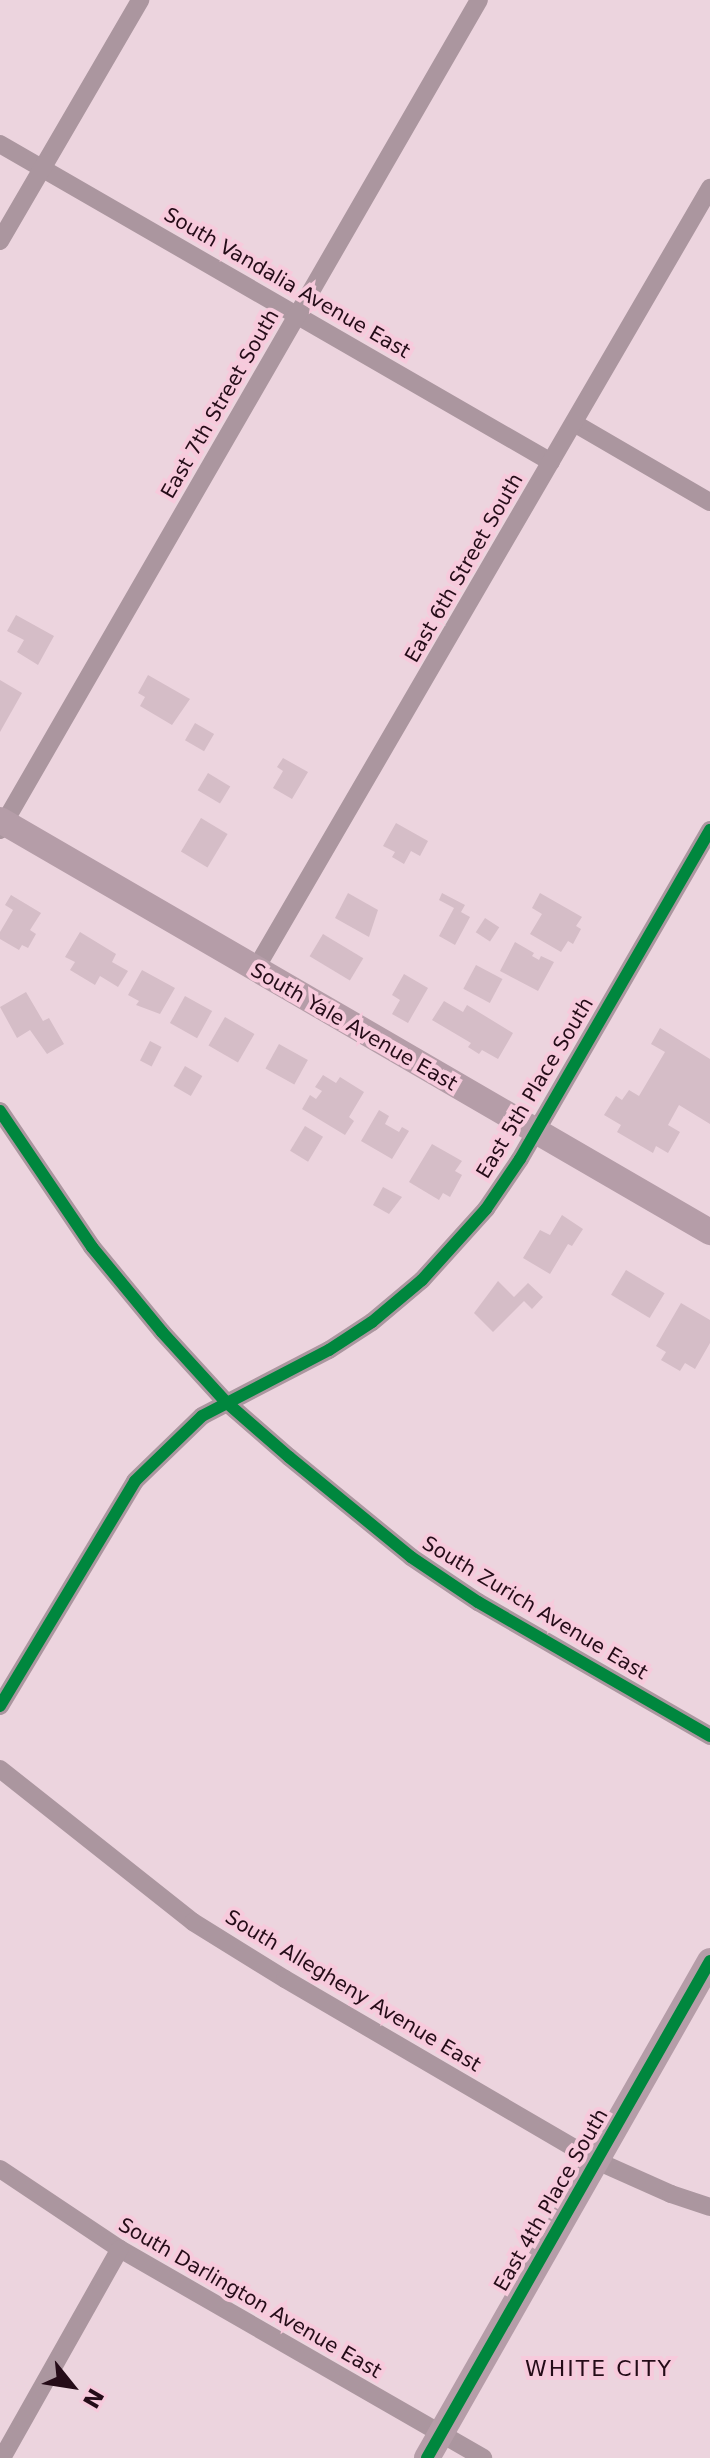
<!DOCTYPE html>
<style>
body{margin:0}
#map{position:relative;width:710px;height:2458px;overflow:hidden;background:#ecd4de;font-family:"DejaVu Sans",sans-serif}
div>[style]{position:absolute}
.building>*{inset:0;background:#d5bdc7;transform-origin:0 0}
.street>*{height:18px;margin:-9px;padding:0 9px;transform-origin:9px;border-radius:9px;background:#ab969f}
.secondary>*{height:26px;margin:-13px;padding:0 13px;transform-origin:13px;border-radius:13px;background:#b59da8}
.cycleway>*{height:12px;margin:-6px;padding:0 6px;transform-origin:6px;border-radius:6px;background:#00873e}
span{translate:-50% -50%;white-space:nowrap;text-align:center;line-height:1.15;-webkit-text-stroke:8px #f7cadc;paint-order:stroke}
.street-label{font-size:20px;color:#250c18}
.neighbourhood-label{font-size:22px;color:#250c18;letter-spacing:2px}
.north{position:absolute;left:32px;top:2346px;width:80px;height:80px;-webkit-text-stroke:6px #f7cadc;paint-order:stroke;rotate:120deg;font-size:22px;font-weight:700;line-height:32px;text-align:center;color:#250c18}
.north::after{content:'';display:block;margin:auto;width:28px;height:36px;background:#250c18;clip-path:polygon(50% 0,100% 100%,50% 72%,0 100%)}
</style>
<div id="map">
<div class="building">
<i style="clip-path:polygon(16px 615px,54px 636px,38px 665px,17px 652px,24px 640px,7px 631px)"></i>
<i style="clip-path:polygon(148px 675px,190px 699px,172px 725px,140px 706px,145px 697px,138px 693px)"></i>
<i style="clip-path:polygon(0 680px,22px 693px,0 732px)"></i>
<i style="left:195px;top:723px;width:22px;height:20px;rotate:30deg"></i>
<i style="clip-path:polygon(283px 758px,308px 772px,292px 799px,273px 788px,283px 771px,277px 767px)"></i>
<i style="left:208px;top:773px;width:26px;height:20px;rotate:31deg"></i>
<i style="left:201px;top:818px;width:31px;height:39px;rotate:31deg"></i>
<i style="clip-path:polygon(396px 823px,428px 841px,420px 856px,411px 851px,404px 864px,392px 857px,395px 852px,383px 846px)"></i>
<i style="clip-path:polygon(348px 893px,378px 910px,369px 937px,335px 918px)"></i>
<i style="clip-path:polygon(442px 893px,465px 905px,461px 912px,470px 917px,455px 945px,439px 936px,454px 908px,439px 900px)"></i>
<i style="clip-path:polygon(540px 893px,582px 917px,576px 926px,581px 929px,573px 944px,568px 941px,561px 952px,530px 934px,542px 914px,532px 908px)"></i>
<i style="clip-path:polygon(11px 895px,41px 913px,30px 930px,36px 934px,28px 948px,22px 945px,19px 950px,0 939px,0 932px,13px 910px,5px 905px)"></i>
<i style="left:485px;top:918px;width:17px;height:17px;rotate:33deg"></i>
<i style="clip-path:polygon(80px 932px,116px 954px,112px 962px,128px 971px,118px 987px,100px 976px,95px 985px,70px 970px,75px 962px,65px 957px)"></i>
<i style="left:323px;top:934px;width:47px;height:26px;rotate:31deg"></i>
<i style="clip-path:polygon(515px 942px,534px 953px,532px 956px,539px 960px,541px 956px,554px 962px,538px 991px,500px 971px)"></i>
<i style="left:476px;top:965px;width:30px;height:27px;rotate:28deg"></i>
<i style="clip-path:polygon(142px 970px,175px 988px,160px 1014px,136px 1005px,139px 1001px,128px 995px)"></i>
<i style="clip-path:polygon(404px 974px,428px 988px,408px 1023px,392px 1014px,400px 1000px,392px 995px)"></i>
<i style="clip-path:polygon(26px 992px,43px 1021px,49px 1018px,64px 1044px,47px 1054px,30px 1030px,17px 1038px,0 1007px)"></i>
<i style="left:185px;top:996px;width:31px;height:31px;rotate:29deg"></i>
<i style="clip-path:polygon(444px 1001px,463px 1012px,467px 1005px,513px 1033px,498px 1059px,482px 1050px,479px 1054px,468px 1047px,471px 1043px,432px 1020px)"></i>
<i style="left:225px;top:1017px;width:34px;height:33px;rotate:30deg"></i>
<i style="clip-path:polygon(660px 1028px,710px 1059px,710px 1124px,679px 1105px,668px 1125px,680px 1132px,668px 1153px,656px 1146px,653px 1153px,617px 1132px,621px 1125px,604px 1115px,616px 1096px,622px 1100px,629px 1090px,639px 1096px,665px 1052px,651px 1044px)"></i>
<i style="left:150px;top:1041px;width:13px;height:22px;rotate:27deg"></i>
<i style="left:279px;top:1044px;width:33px;height:28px;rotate:29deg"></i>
<i style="left:185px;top:1066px;width:20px;height:23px;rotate:30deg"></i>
<i style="clip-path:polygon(323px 1075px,336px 1083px,340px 1077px,364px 1092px,349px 1117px,354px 1121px,345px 1135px,302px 1109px,310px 1095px,316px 1099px,322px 1091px,315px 1087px)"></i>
<i style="clip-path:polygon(379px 1110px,389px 1116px,385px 1124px,399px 1132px,402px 1127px,409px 1131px,392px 1159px,361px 1141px)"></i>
<i style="left:305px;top:1126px;width:21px;height:29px;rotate:31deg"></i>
<i style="clip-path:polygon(432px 1144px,462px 1161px,455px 1171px,462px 1175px,450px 1197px,443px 1193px,439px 1200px,409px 1182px)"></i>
<i style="clip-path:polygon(383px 1187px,402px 1197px,389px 1214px,373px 1205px)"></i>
<i style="clip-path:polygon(562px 1215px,583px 1229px,572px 1246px,568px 1244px,550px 1274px,523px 1258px,540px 1230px,550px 1235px)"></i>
<i style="left:626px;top:1270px;width:45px;height:29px;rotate:31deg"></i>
<i style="clip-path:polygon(498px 1281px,514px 1297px,528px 1283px,543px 1297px,532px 1309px,524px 1301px,493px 1332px,474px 1313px)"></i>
<i style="clip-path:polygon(681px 1303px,710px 1320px,710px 1343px,695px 1369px,685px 1363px,680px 1371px,661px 1360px,666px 1352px,656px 1346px)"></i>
</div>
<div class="street">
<i style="left:0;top:144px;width:636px;rotate:29.99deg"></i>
<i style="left:0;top:241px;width:279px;rotate:-59.8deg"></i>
<i style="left:574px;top:423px;width:157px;rotate:30.2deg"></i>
<i style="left:0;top:830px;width:958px;rotate:-60.01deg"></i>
<i style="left:255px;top:970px;width:905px;rotate:-59.81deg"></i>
<i style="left:0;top:1111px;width:164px;rotate:55.9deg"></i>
<i style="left:92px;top:1247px;width:110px;rotate:50.5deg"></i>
<i style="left:162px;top:1332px;width:95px;rotate:47.6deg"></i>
<i style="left:226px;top:1402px;width:84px;rotate:41.1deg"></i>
<i style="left:289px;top:1457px;width:158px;rotate:39.3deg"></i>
<i style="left:411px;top:1557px;width:81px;rotate:33.9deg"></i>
<i style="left:478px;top:1602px;width:268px;rotate:30deg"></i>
<i style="left:0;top:1706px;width:262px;rotate:-59deg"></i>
<i style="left:135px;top:1481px;width:93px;rotate:-44.1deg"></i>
<i style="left:202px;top:1416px;width:143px;rotate:-27.5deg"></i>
<i style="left:329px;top:1350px;width:51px;rotate:-33.1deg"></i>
<i style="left:372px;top:1322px;width:65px;rotate:-40deg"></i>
<i style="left:422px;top:1280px;width:96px;rotate:-48deg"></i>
<i style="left:486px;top:1209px;width:60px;rotate:-55.8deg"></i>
<i style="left:520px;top:1159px;width:380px;rotate:-60deg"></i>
<i style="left:0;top:1769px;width:246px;rotate:38.4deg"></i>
<i style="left:193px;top:1922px;width:108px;rotate:31.8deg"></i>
<i style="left:285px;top:1979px;width:361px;rotate:30.3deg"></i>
<i style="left:597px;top:2161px;width:81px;rotate:24deg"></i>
<i style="left:671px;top:2194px;width:41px;rotate:18.4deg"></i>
<i style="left:0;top:2169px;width:144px;rotate:33.7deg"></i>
<i style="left:120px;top:2249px;width:419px;rotate:29.9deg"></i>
<i style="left:2px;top:2458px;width:240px;rotate:-60.6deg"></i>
</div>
<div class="secondary">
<i style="left:0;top:820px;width:821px;rotate:30.13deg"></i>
<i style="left:427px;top:2458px;width:572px;rotate:-60.34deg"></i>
</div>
<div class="cycleway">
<i style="left:0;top:1111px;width:164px;rotate:55.9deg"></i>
<i style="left:92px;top:1247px;width:110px;rotate:50.5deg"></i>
<i style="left:162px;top:1332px;width:95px;rotate:47.6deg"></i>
<i style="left:226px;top:1402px;width:84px;rotate:41.1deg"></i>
<i style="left:289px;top:1457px;width:158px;rotate:39.3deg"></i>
<i style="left:411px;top:1557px;width:81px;rotate:33.9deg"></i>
<i style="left:478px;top:1602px;width:268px;rotate:30deg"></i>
<i style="left:0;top:1706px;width:262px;rotate:-59deg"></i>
<i style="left:135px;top:1481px;width:93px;rotate:-44.1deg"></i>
<i style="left:202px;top:1416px;width:143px;rotate:-27.5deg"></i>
<i style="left:329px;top:1350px;width:51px;rotate:-33.1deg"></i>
<i style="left:372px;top:1322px;width:65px;rotate:-40deg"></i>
<i style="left:422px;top:1280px;width:96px;rotate:-48deg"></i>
<i style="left:486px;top:1209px;width:60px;rotate:-55.8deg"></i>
<i style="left:520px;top:1159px;width:380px;rotate:-60deg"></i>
<i style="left:427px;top:2458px;width:572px;rotate:-60.34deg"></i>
</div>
<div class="street-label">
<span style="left:287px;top:283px;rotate:30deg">South Vandalia Avenue East</span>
<span style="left:220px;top:404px;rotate:-60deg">East 7th Street South</span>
<span style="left:464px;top:568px;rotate:-60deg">East 6th Street South</span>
<span style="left:354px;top:1027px;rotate:30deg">South Yale Avenue East</span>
<span style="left:535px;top:1088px;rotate:-59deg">East 5th Place South</span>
<span style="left:535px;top:1608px;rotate:31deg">South Zurich Avenue East</span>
<span style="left:353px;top:1991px;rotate:31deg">South Allegheny Avenue East</span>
<span style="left:551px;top:2200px;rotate:-60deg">East 4th Place South</span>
<span style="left:250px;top:2298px;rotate:30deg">South Darlington Avenue East</span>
</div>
<div class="neighbourhood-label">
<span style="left:599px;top:2369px">WHITE CITY</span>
</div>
<div class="north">N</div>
</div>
